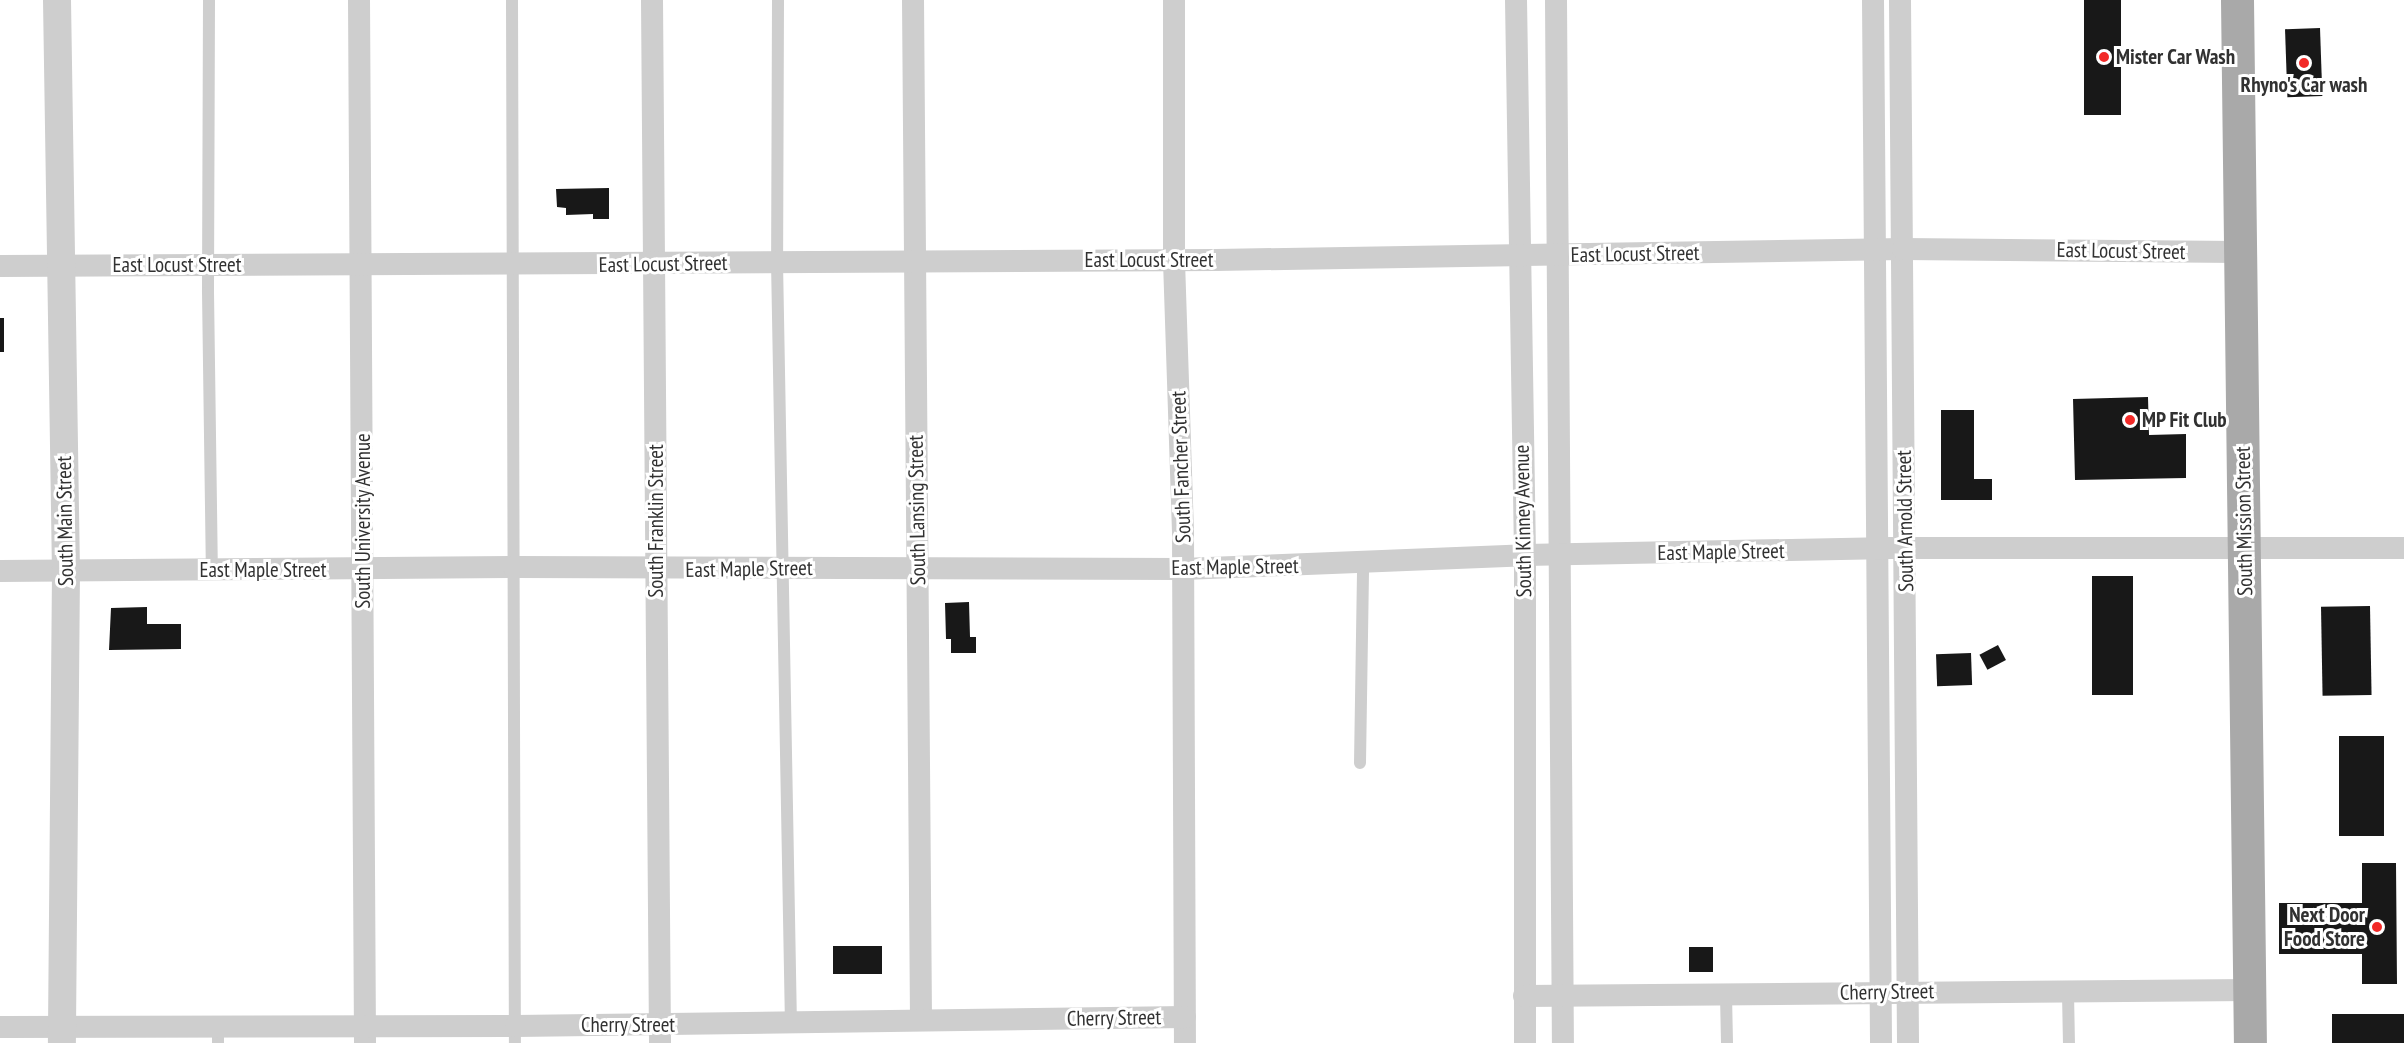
<!DOCTYPE html>
<style>
body{margin:0}
#map{position:relative;width:2404px;height:1043px;overflow:hidden;background:#fff;font-family:"PT Sans Narrow",sans-serif}
div>[style]{position:absolute}
.building>*{inset:0;background:#181818;transform-origin:0 0}
.service>*{height:12px;margin:-6px;padding:0 6px;transform-origin:6px;border-radius:6px;background:#cecece}
.minor>*{height:22px;margin:-11px;padding:0 11px;transform-origin:11px;border-radius:11px;background:#cecece}
.tertiary>*{height:28px;margin:-14px;padding:0 14px;transform-origin:14px;border-radius:14px;background:#cecece}
.primary>*{height:33px;margin:-16.5px;padding:0 16.5px;transform-origin:16.5px;border-radius:16.5px;background:#a9a9a9}
.dots>*{width:16px;height:16px;translate:-50% -50%;box-sizing:border-box;border:3px solid #fff;border-radius:50%}
span{translate:-50% -50%;white-space:nowrap;text-align:center;line-height:1.15;-webkit-text-stroke:6px #fff;paint-order:stroke}
.poi-label{font-size:21px;color:#313131;font-weight:700}
.left{translate:0 -50%;text-align:left}
.right{translate:-100% -50%;text-align:right}
.street-label{font-size:21px;color:#313131}
</style>
<div id="map">
<div class="building">
<i style="left:2084px;top:0;width:37px;height:115px"></i>
<i style="left:2320px;top:28px;width:68px;height:35px;rotate:88deg"></i>
<i style="clip-path:polygon(609px 188px,609px 219px,593px 219px,593px 214px,566px 215px,566px 208px,557px 207px,556px 189px)"></i>
<i style="left:0;top:318px;width:4px;height:34px"></i>
<i style="clip-path:polygon(2148px 397px,2149px 435px,2186px 434px,2186px 478px,2075px 480px,2073px 399px)"></i>
<i style="clip-path:polygon(1941px 410px,1974px 410px,1974px 479px,1992px 479px,1992px 500px,1941px 500px)"></i>
<i style="left:2133px;top:576px;width:119px;height:41px;rotate:90deg"></i>
<i style="clip-path:polygon(969px 602px,970px 637px,976px 637px,976px 653px,951px 653px,951px 639px,946px 639px,945px 603px)"></i>
<i style="left:2370px;top:606px;width:89px;height:49px;rotate:89deg"></i>
<i style="clip-path:polygon(147px 607px,147px 624px,181px 624px,181px 649px,109px 650px,111px 608px)"></i>
<i style="left:1998px;top:645px;width:17px;height:21px;rotate:62deg"></i>
<i style="left:1971px;top:653px;width:32px;height:35px;rotate:88deg"></i>
<i style="left:2339px;top:736px;width:45px;height:100px"></i>
<i style="clip-path:polygon(2362px 863px,2396px 863px,2397px 984px,2362px 984px,2362px 954px,2279px 954px,2279px 903px,2362px 903px)"></i>
<i style="left:833px;top:946px;width:49px;height:28px"></i>
<i style="left:1713px;top:947px;width:25px;height:24px;rotate:90deg"></i>
<i style="left:2404px;top:1014px;width:29px;height:72px;rotate:90deg"></i>
</div>
<div class="service">
<i style="left:209px;top:0;width:292px;rotate:90.2deg"></i>
<i style="left:208px;top:292px;width:279px;rotate:89.2deg"></i>
<i style="left:512px;top:0;width:1043px;rotate:89.84deg"></i>
<i style="left:778px;top:0;width:262px;rotate:90.2deg"></i>
<i style="left:777px;top:262px;width:762px;rotate:88.95deg"></i>
<i style="left:1360px;top:763px;width:199px;rotate:-89.1deg"></i>
<i style="left:2068px;top:993px;width:50px;rotate:88.9deg"></i>
<i style="left:1726px;top:995px;width:48px;rotate:88.8deg"></i>
<i style="left:218px;top:1026px;width:17px;rotate:90deg"></i>
</div>
<div class="minor">
<i style="left:359px;top:0;width:1043px;rotate:89.67deg"></i>
<i style="left:652px;top:0;width:1043px;rotate:89.56deg"></i>
<i style="left:913px;top:0;width:1020px;rotate:89.55deg"></i>
<i style="left:1174px;top:0;width:261px;rotate:90deg"></i>
<i style="left:1174px;top:261px;width:272px;rotate:88.1deg"></i>
<i style="left:1183px;top:533px;width:510px;rotate:89.78deg"></i>
<i style="left:1516px;top:0;width:555px;rotate:89.07deg"></i>
<i style="left:1525px;top:555px;width:488px;rotate:90deg"></i>
<i style="left:1556px;top:0;width:1043px;rotate:89.62deg"></i>
<i style="left:1873px;top:0;width:1043px;rotate:89.56deg"></i>
<i style="left:1900px;top:0;width:1043px;rotate:89.56deg"></i>
<i style="left:0;top:266px;width:1216px;rotate:-0.28deg"></i>
<i style="left:1216px;top:260px;width:687px;rotate:-0.92deg"></i>
<i style="left:1903px;top:249px;width:336px;rotate:0.5deg"></i>
<i style="left:0;top:571px;width:514px;rotate:-0.45deg"></i>
<i style="left:514px;top:567px;width:669px;rotate:0.17deg"></i>
<i style="left:1183px;top:569px;width:342px;rotate:-2.3deg"></i>
<i style="left:1525px;top:555px;width:379px;rotate:-1.1deg"></i>
<i style="left:1904px;top:548px;width:500px"></i>
<i style="left:1524px;top:996px;width:727px;rotate:-0.47deg"></i>
<i style="left:0;top:1027px;width:516px;rotate:-0.11deg"></i>
<i style="left:516px;top:1026px;width:669px;rotate:-0.77deg"></i>
</div>
<div class="tertiary">
<i style="left:57px;top:0;width:571px;rotate:89.1deg"></i>
<i style="left:66px;top:571px;width:472px;rotate:90.5deg"></i>
</div>
<div class="primary">
<i style="left:2237px;top:0;width:1043px;rotate:89.29deg"></i>
</div>
<div class="dots">
<i style="left:2104px;top:57px;background:#f22a28"></i>
<i style="left:2304px;top:63px;background:#f22a28"></i>
<i style="left:2130px;top:420px;background:#f22a28"></i>
<i style="left:2377px;top:927px;background:#f22a28"></i>
</div>
<div class="poi-label">
<span class="left" style="left:2116px;top:57px">Mister Car Wash</span>
<span style="left:2304px;top:85px">Rhyno's Car wash</span>
<span class="left" style="left:2142px;top:420px">MP Fit Club</span>
<span class="right" style="left:2365px;top:927px">Next Door<br>Food Store</span>
</div>
<div class="street-label">
<span style="left:2121px;top:251px;rotate:1deg">East Locust Street</span>
<span style="left:1635px;top:254px;rotate:-1deg">East Locust Street</span>
<span style="left:1149px;top:260px">East Locust Street</span>
<span style="left:663px;top:264px;rotate:-1deg">East Locust Street</span>
<span style="left:177px;top:265px">East Locust Street</span>
<span style="left:1181px;top:467px;rotate:-92deg">South Fancher Street</span>
<span style="left:917px;top:510px;rotate:-91deg">South Lansing Street</span>
<span style="left:65px;top:521px;rotate:-91deg">South Main Street</span>
<span style="left:363px;top:521px;rotate:-90deg">South University Avenue</span>
<span style="left:656px;top:521px;rotate:-90deg">South Franklin Street</span>
<span style="left:1523px;top:521px;rotate:-91deg">South Kinney Avenue</span>
<span style="left:1905px;top:521px;rotate:-91deg">South Arnold Street</span>
<span style="left:2244px;top:521px;rotate:-91deg">South Mission Street</span>
<span style="left:1721px;top:552px;rotate:-1deg">East Maple Street</span>
<span style="left:1235px;top:567px;rotate:-1deg">East Maple Street</span>
<span style="left:749px;top:569px;rotate:-1deg">East Maple Street</span>
<span style="left:263px;top:570px">East Maple Street</span>
<span style="left:1887px;top:992px;rotate:-1deg">Cherry Street</span>
<span style="left:1114px;top:1018px;rotate:-1deg">Cherry Street</span>
<span style="left:628px;top:1025px">Cherry Street</span>
</div>
</div>
